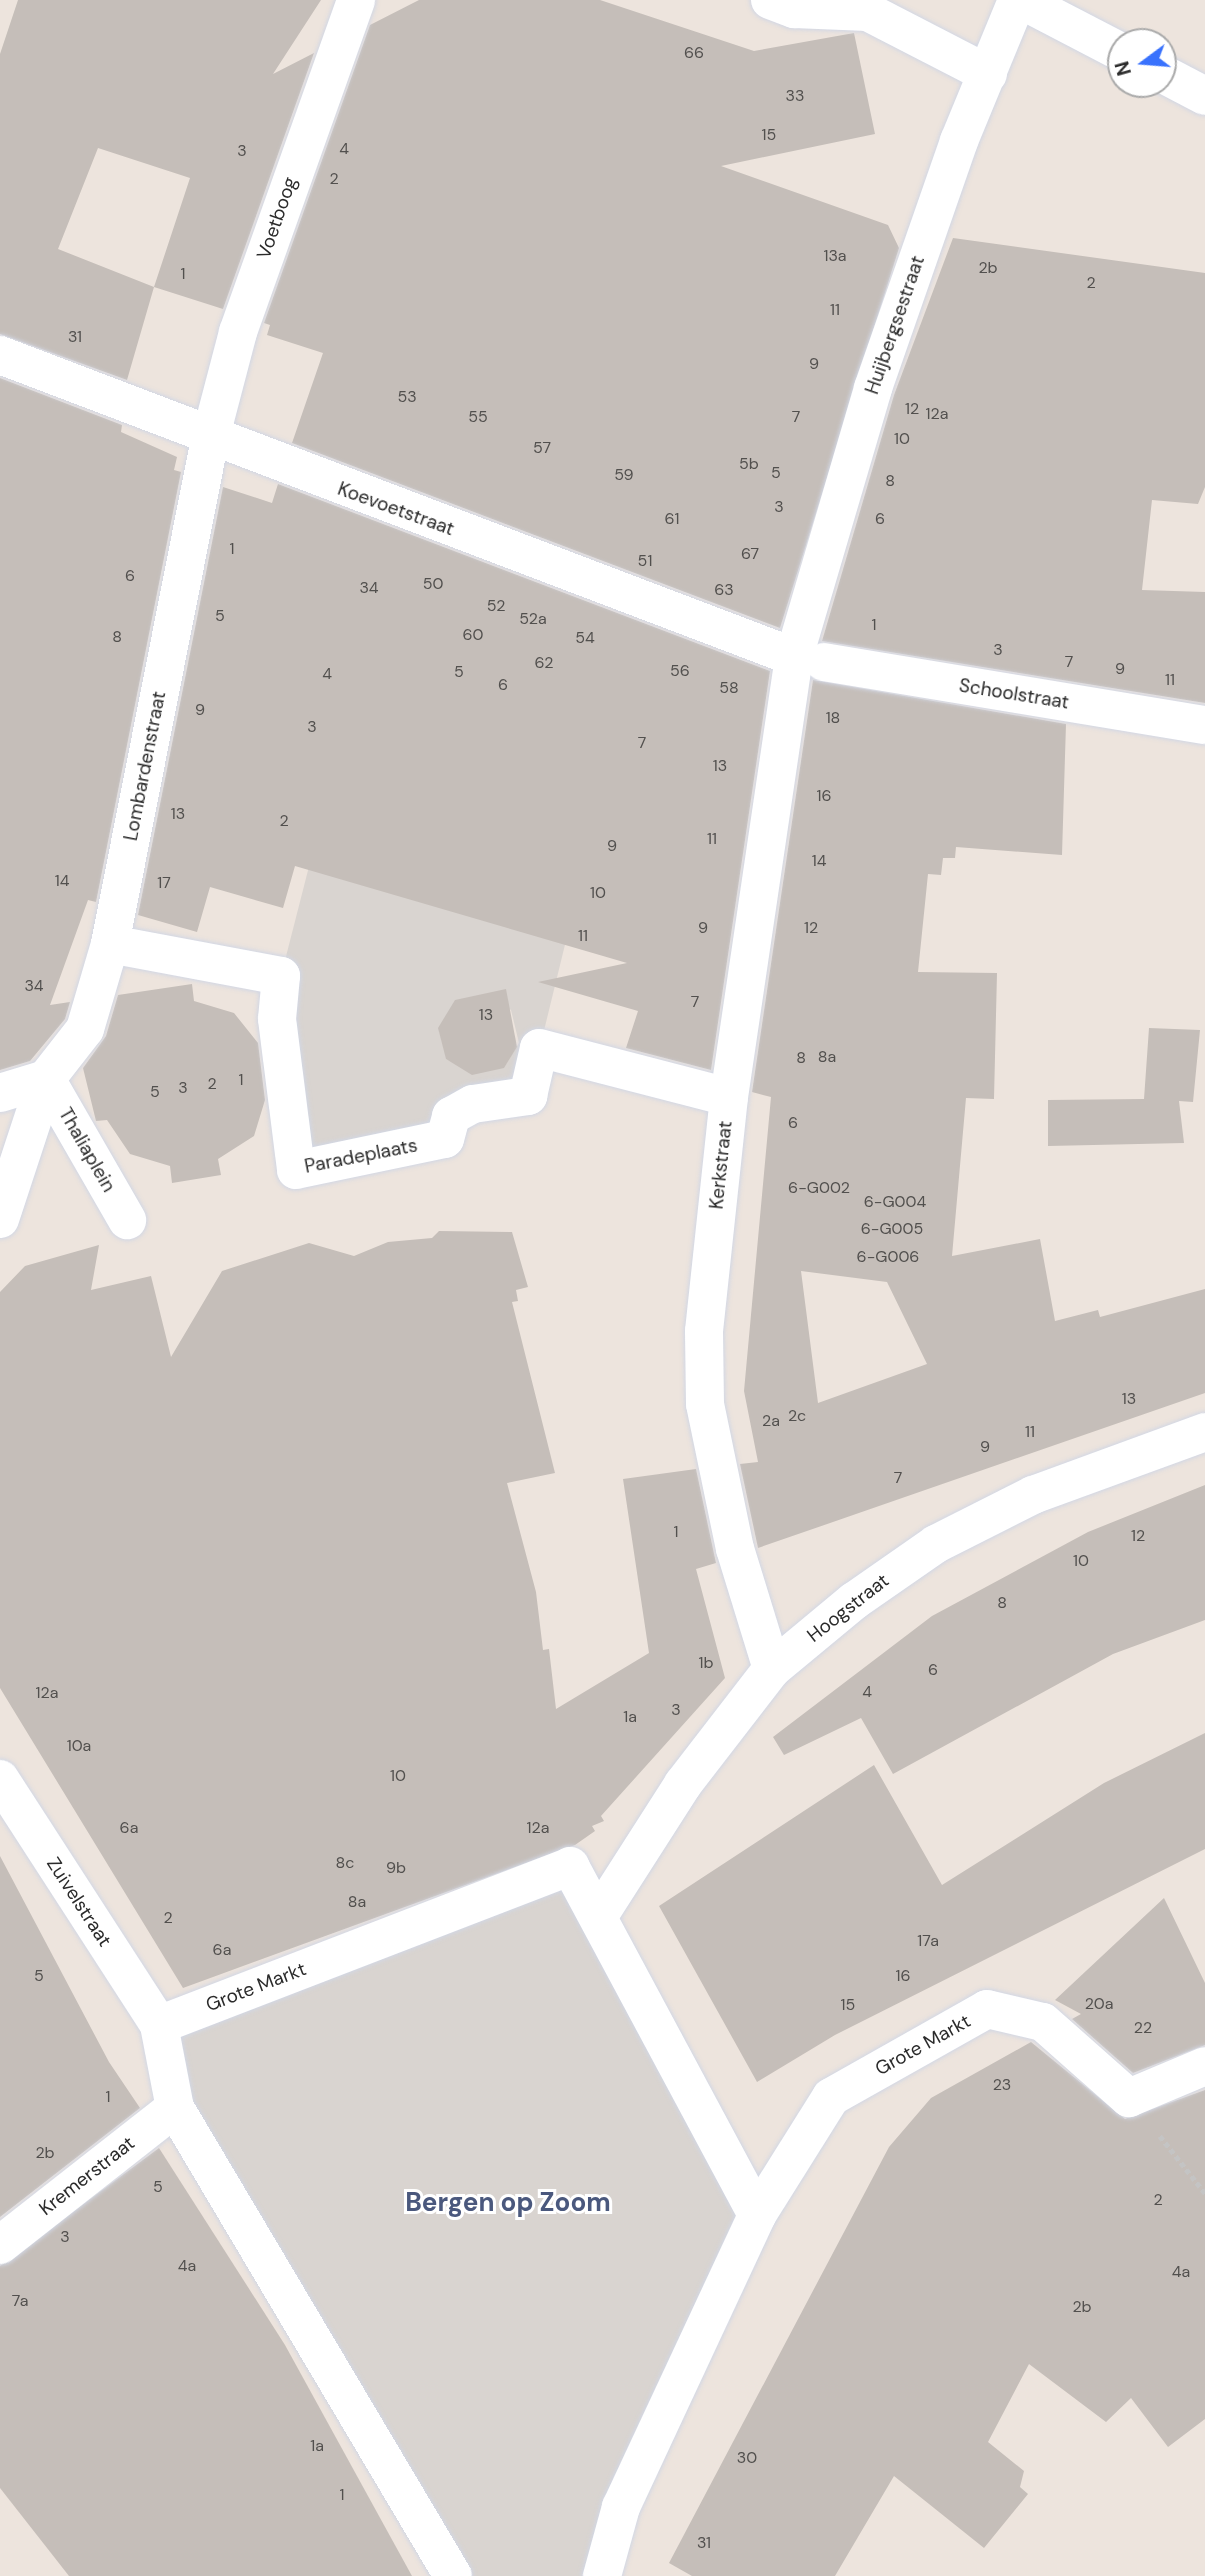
<!DOCTYPE html>
<style>
body{margin:0}
#map{position:relative;width:1205px;height:2576px;overflow:hidden;background:#ede4dd;font-family:"DM Sans",sans-serif}
div>[style]{position:absolute}
.plaza>*{inset:0;background:#d9d4d0}
.building>*{inset:0;background:#c5beb9}
.path>*{height:4.5px;margin-top:-2.25px;transform-origin:0;background:repeating-linear-gradient(90deg,#c4c4c4 0 5px,transparent 0 8.5px)}
.roads{filter:drop-shadow(0 0 2px #d2d7e4) drop-shadow(0 0 2px #d2d7e4)}
.pedestrian>*{height:38px;margin:-19px;padding:0 19px;transform-origin:19px;border-radius:19px;background:#fff}
.minor>*{height:38px;margin:-19px;padding:0 19px;transform-origin:19px;border-radius:19px;background:#fff}
span{translate:-50% -50%;white-space:nowrap;text-align:center;line-height:1.15;-webkit-text-stroke:6px #fff;paint-order:stroke}
.number-label{font-size:16px;color:#52504e}
.number-label span{-webkit-text-stroke-width:0}
.street-label{font-size:19px;color:#2b2b2b}
.district-label{font-size:26px;color:#4a587d;font-weight:700}
.north{position:absolute;left:1107px;top:28px;width:70px;height:70px;box-sizing:border-box;background:#fff;border:2px solid #aaa;border-radius:50%;rotate:254deg;font-size:19px;font-weight:700;line-height:28px;text-align:center;color:#2b2b2b}
.north::after{content:'';display:block;margin:auto;width:24px;height:32px;background:#3972fd;clip-path:polygon(50% 0,100% 100%,50% 72%,0 100%)}
</style>
<div id="map">
<div class="plaza">
<i style="clip-path:polygon(evenodd,361px 663px,617px 732px,528px 1096px,296px 1170px,281px 976px,361px 663px,487px 994px,511px 1010px,519px 1043px,505px 1066px,447px 1060px,439px 1030px,487px 994px)"></i>
<i style="clip-path:polygon(570px 1866px,757px 2215px,602px 2576px,453px 2576px,175px 2108px,159px 2025px)"></i>
</div>
<div class="building">
<i style="clip-path:polygon(18px 0,321px 0,273px 74px,314px 53px,223px 309px,154px 287px,190px 178px,98px 148px,58px 249px,154px 287px,127px 380px,0 334px,0 54px)"></i>
<i style="clip-path:polygon(419px 0,600px 0,754px 51px,854px 33px,875px 134px,721px 166px,888px 225px,899px 248px,780px 628px,292px 443px,323px 353px,267px 335px,270px 325px,264px 323px,370px 25px)"></i>
<i style="clip-path:polygon(953px 238px,1205px 273px,1205px 487px,1198px 504px,1152px 500px,1142px 590px,1205px 592px,1205px 703px,822px 641px,894px 395px)"></i>
<i style="clip-path:polygon(0 378px,122px 425px,121px 432px,177px 457px,174px 470px,181px 472px,96px 902px,88px 900px,50px 1005px,70px 1002px,65px 1019px,30px 1061px,0 1070px)"></i>
<i style="clip-path:polygon(278px 484px,770px 671px,711px 1070px,626px 1048px,638px 1011px,538px 982px,627px 963px,295px 866px,283px 908px,210px 887px,197px 932px,138px 915px,223px 487px,272px 503px)"></i>
<i style="clip-path:polygon(evenodd,813px 680px,1066px 724px,1062px 855px,956px 847px,955px 858px,943px 858px,941px 875px,928px 874px,918px 972px,997px 973px,994px 1099px,966px 1098px,952px 1256px,1040px 1239px,1055px 1321px,1098px 1310px,1100px 1317px,1205px 1289px,1205px 1393px,758px 1548px,740px 1464px,758px 1462px,744px 1391px,771px 1097px,752px 1092px,813px 680px,801px 1271px,887px 1282px,927px 1364px,818px 1403px,801px 1271px)"></i>
<i style="clip-path:polygon(192px 984px,194px 1001px,234px 1013px,258px 1043px,265px 1100px,254px 1136px,218px 1159px,221px 1175px,172px 1183px,170px 1166px,130px 1154px,107px 1120px,96px 1121px,83px 1068px,106px 1036px,118px 995px)"></i>
<i style="clip-path:polygon(506px 989px,517px 1047px,504px 1068px,472px 1075px,446px 1059px,438px 1028px,455px 1000px)"></i>
<i style="clip-path:polygon(1149px 1028px,1200px 1030px,1193px 1102px,1179px 1101px,1184px 1143px,1048px 1146px,1048px 1100px,1144px 1099px)"></i>
<i style="clip-path:polygon(439px 1231px,512px 1232px,528px 1287px,516px 1290px,518px 1301px,512px 1302px,555px 1473px,507px 1483px,536px 1592px,543px 1650px,549px 1649px,556px 1709px,649px 1653px,623px 1479px,696px 1469px,716px 1563px,696px 1569px,725px 1678px,601px 1816px,604px 1821px,592px 1826px,595px 1831px,575px 1845px,183px 1988px,0 1688px,0 1292px,25px 1266px,99px 1245px,91px 1290px,151px 1276px,171px 1357px,222px 1271px,309px 1243px,354px 1256px,388px 1242px,432px 1238px)"></i>
<i style="clip-path:polygon(1205px 1485px,1205px 1620px,1113px 1654px,893px 1774px,861px 1718px,784px 1755px,773px 1737px,932px 1616px,1088px 1532px)"></i>
<i style="clip-path:polygon(1205px 1733px,1205px 1849px,835px 2035px,757px 2082px,659px 1906px,874px 1765px,942px 1885px,1104px 1783px)"></i>
<i style="clip-path:polygon(0 1856px,109px 2062px,140px 2108px,0 2217px)"></i>
<i style="clip-path:polygon(1164px 1898px,1205px 1983px,1205px 2045px,1133px 2073px,1072px 2019px,1081px 2014px,1055px 2000px)"></i>
<i style="clip-path:polygon(1031px 2042px,1125px 2119px,1205px 2090px,1205px 2419px,1168px 2447px,1131px 2398px,1106px 2422px,1029px 2364px,988px 2442px,1024px 2471px,1020px 2487px,1028px 2494px,984px 2548px,894px 2476px,835px 2576px,692px 2576px,669px 2563px,889px 2147px,931px 2098px)"></i>
<i style="clip-path:polygon(159px 2148px,285px 2345px,412px 2576px,69px 2576px,0 2488px,0 2266px)"></i>
</div>
<div class="path">
<i style="left:1160px;top:2136px;width:73px;rotate:51.7deg"></i>
</div>
<div class="roads">
<div class="pedestrian">
<i style="left:770px;top:0;width:26px;rotate:21deg"></i>
<i style="left:794px;top:9px;width:74px;rotate:2.3deg"></i>
<i style="left:868px;top:12px;width:135px;rotate:27.3deg"></i>
<i style="left:110px;top:944px;width:174px;rotate:10.6deg"></i>
<i style="left:281px;top:976px;width:43px;rotate:95.3deg"></i>
<i style="left:277px;top:1019px;width:152px;rotate:82.8deg"></i>
<i style="left:296px;top:1170px;width:152px;rotate:-11.8deg"></i>
<i style="left:445px;top:1139px;width:24px;rotate:-75deg"></i>
<i style="left:451px;top:1116px;width:25px;rotate:-29deg"></i>
<i style="left:473px;top:1104px;width:56px;rotate:-8.3deg"></i>
<i style="left:528px;top:1096px;width:49px;rotate:-77.1deg"></i>
<i style="left:539px;top:1048px;width:196px;rotate:14.5deg"></i>
<i style="left:46px;top:1079px;width:163px;rotate:60.1deg"></i>
<i style="left:0;top:1093px;width:48px;rotate:-16.9deg"></i>
<i style="left:0;top:1219px;width:147px;rotate:-71.8deg"></i>
<i style="left:46px;top:1079px;width:63px;rotate:-52deg"></i>
<i style="left:85px;top:1029px;width:89px;rotate:-73.6deg"></i>
<i style="left:110px;top:944px;width:515px;rotate:-78.8deg"></i>
<i style="left:210px;top:439px;width:111px;rotate:-75.3deg"></i>
<i style="left:238px;top:332px;width:352px;rotate:-70.4deg"></i>
<i style="left:0;top:1779px;width:293px;rotate:57.1deg"></i>
<i style="left:159px;top:2025px;width:85px;rotate:79.1deg"></i>
<i style="left:175px;top:2108px;width:544px;rotate:59.29deg"></i>
<i style="left:159px;top:2025px;width:441px;rotate:-21.1deg"></i>
<i style="left:570px;top:1866px;width:396px;rotate:61.8deg"></i>
<i style="left:0;top:2245px;width:222px;rotate:-38.1deg"></i>
<i style="left:602px;top:2576px;width:72px;rotate:-74.6deg"></i>
<i style="left:621px;top:2507px;width:322px;rotate:-65deg"></i>
<i style="left:757px;top:2215px;width:139px;rotate:-57.9deg"></i>
<i style="left:831px;top:2097px;width:179px;rotate:-29.4deg"></i>
<i style="left:987px;top:2009px;width:57px;rotate:13.1deg"></i>
<i style="left:1043px;top:2022px;width:115px;rotate:41.5deg"></i>
<i style="left:1129px;top:2098px;width:82px;rotate:-22.8deg"></i>
</div>
<div class="minor">
<i style="left:1021px;top:0;width:113px;rotate:27.5deg"></i>
<i style="left:1163px;top:74px;width:47px;rotate:27.6deg"></i>
<i style="left:0;top:355px;width:849px;rotate:20.82deg"></i>
<i style="left:824px;top:662px;width:386px;rotate:9.4deg"></i>
<i style="left:772px;top:1669px;width:126px;rotate:-107.1deg"></i>
<i style="left:735px;top:1549px;width:148px;rotate:-101.7deg"></i>
<i style="left:705px;top:1404px;width:73px;rotate:-90.8deg"></i>
<i style="left:704px;top:1331px;width:235px;rotate:-83.9deg"></i>
<i style="left:729px;top:1097px;width:445px;rotate:-81.6deg"></i>
<i style="left:794px;top:657px;width:280px;rotate:-73.6deg"></i>
<i style="left:873px;top:388px;width:262px;rotate:-70.8deg"></i>
<i style="left:959px;top:141px;width:152px;rotate:-67.6deg"></i>
<i style="left:598px;top:1917px;width:158px;rotate:-57.4deg"></i>
<i style="left:683px;top:1784px;width:145px;rotate:-52.3deg"></i>
<i style="left:772px;top:1669px;width:107px;rotate:-39.7deg"></i>
<i style="left:854px;top:1601px;width:100px;rotate:-34.8deg"></i>
<i style="left:936px;top:1544px;width:109px;rotate:-26.8deg"></i>
<i style="left:1033px;top:1495px;width:183px;rotate:-20.1deg"></i>
</div>
</div>
<div class="number-label">
<span style="left:694px;top:53px">66</span>
<span style="left:795px;top:96px">33</span>
<span style="left:769px;top:135px">15</span>
<span style="left:344px;top:149px">4</span>
<span style="left:242px;top:151px">3</span>
<span style="left:334px;top:179px">2</span>
<span style="left:835px;top:256px">13a</span>
<span style="left:988px;top:268px">2b</span>
<span style="left:183px;top:274px">1</span>
<span style="left:1091px;top:283px">2</span>
<span style="left:835px;top:310px">11</span>
<span style="left:75px;top:337px">31</span>
<span style="left:814px;top:364px">9</span>
<span style="left:407px;top:397px">53</span>
<span style="left:912px;top:409px">12</span>
<span style="left:937px;top:414px">12a</span>
<span style="left:478px;top:417px">55</span>
<span style="left:796px;top:417px">7</span>
<span style="left:902px;top:439px">10</span>
<span style="left:542px;top:448px">57</span>
<span style="left:749px;top:464px">5b</span>
<span style="left:776px;top:473px">5</span>
<span style="left:624px;top:475px">59</span>
<span style="left:890px;top:481px">8</span>
<span style="left:779px;top:507px">3</span>
<span style="left:672px;top:519px">61</span>
<span style="left:880px;top:519px">6</span>
<span style="left:232px;top:549px">1</span>
<span style="left:750px;top:554px">67</span>
<span style="left:645px;top:561px">51</span>
<span style="left:130px;top:576px">6</span>
<span style="left:433px;top:584px">50</span>
<span style="left:369px;top:588px">34</span>
<span style="left:724px;top:590px">63</span>
<span style="left:496px;top:606px">52</span>
<span style="left:220px;top:616px">5</span>
<span style="left:533px;top:619px">52a</span>
<span style="left:874px;top:625px">1</span>
<span style="left:473px;top:635px">60</span>
<span style="left:117px;top:637px">8</span>
<span style="left:585px;top:638px">54</span>
<span style="left:998px;top:650px">3</span>
<span style="left:1069px;top:662px">7</span>
<span style="left:544px;top:663px">62</span>
<span style="left:1120px;top:669px">9</span>
<span style="left:680px;top:671px">56</span>
<span style="left:459px;top:672px">5</span>
<span style="left:327px;top:674px">4</span>
<span style="left:1170px;top:680px">11</span>
<span style="left:503px;top:685px">6</span>
<span style="left:729px;top:688px">58</span>
<span style="left:200px;top:710px">9</span>
<span style="left:833px;top:718px">18</span>
<span style="left:312px;top:727px">3</span>
<span style="left:642px;top:743px">7</span>
<span style="left:720px;top:766px">13</span>
<span style="left:824px;top:796px">16</span>
<span style="left:178px;top:814px">13</span>
<span style="left:284px;top:821px">2</span>
<span style="left:712px;top:839px">11</span>
<span style="left:612px;top:846px">9</span>
<span style="left:819px;top:861px">14</span>
<span style="left:62px;top:881px">14</span>
<span style="left:164px;top:883px">17</span>
<span style="left:598px;top:893px">10</span>
<span style="left:703px;top:928px">9</span>
<span style="left:811px;top:928px">12</span>
<span style="left:583px;top:936px">11</span>
<span style="left:34px;top:986px">34</span>
<span style="left:695px;top:1002px">7</span>
<span style="left:486px;top:1015px">13</span>
<span style="left:827px;top:1057px">8a</span>
<span style="left:801px;top:1058px">8</span>
<span style="left:241px;top:1080px">1</span>
<span style="left:212px;top:1084px">2</span>
<span style="left:183px;top:1088px">3</span>
<span style="left:155px;top:1092px">5</span>
<span style="left:793px;top:1123px">6</span>
<span style="left:819px;top:1188px">6-G002</span>
<span style="left:895px;top:1202px">6-G004</span>
<span style="left:892px;top:1229px">6-G005</span>
<span style="left:888px;top:1257px">6-G006</span>
<span style="left:1129px;top:1399px">13</span>
<span style="left:797px;top:1416px">2c</span>
<span style="left:771px;top:1421px">2a</span>
<span style="left:1030px;top:1432px">11</span>
<span style="left:985px;top:1447px">9</span>
<span style="left:898px;top:1478px">7</span>
<span style="left:676px;top:1532px">1</span>
<span style="left:1138px;top:1536px">12</span>
<span style="left:1081px;top:1561px">10</span>
<span style="left:1002px;top:1603px">8</span>
<span style="left:706px;top:1663px">1b</span>
<span style="left:933px;top:1670px">6</span>
<span style="left:867px;top:1692px">4</span>
<span style="left:47px;top:1693px">12a</span>
<span style="left:676px;top:1710px">3</span>
<span style="left:630px;top:1717px">1a</span>
<span style="left:79px;top:1746px">10a</span>
<span style="left:398px;top:1776px">10</span>
<span style="left:129px;top:1828px">6a</span>
<span style="left:538px;top:1828px">12a</span>
<span style="left:345px;top:1863px">8c</span>
<span style="left:396px;top:1868px">9b</span>
<span style="left:357px;top:1902px">8a</span>
<span style="left:168px;top:1918px">2</span>
<span style="left:928px;top:1941px">17a</span>
<span style="left:222px;top:1950px">6a</span>
<span style="left:39px;top:1976px">5</span>
<span style="left:903px;top:1976px">16</span>
<span style="left:1099px;top:2004px">20a</span>
<span style="left:848px;top:2005px">15</span>
<span style="left:1143px;top:2028px">22</span>
<span style="left:1002px;top:2085px">23</span>
<span style="left:108px;top:2097px">1</span>
<span style="left:45px;top:2153px">2b</span>
<span style="left:158px;top:2187px">5</span>
<span style="left:1158px;top:2200px">2</span>
<span style="left:65px;top:2237px">3</span>
<span style="left:187px;top:2266px">4a</span>
<span style="left:1181px;top:2272px">4a</span>
<span style="left:20px;top:2301px">7a</span>
<span style="left:1082px;top:2307px">2b</span>
<span style="left:317px;top:2446px">1a</span>
<span style="left:747px;top:2458px">30</span>
<span style="left:342px;top:2495px">1</span>
<span style="left:704px;top:2543px">31</span>
</div>
<div class="street-label">
<span style="left:277px;top:218px;rotate:-71deg">Voetboog</span>
<span style="left:895px;top:325px;rotate:-71deg">Huijbergsestraat</span>
<span style="left:396px;top:509px;rotate:20deg">Koevoetstraat</span>
<span style="left:1014px;top:694px;rotate:9deg">Schoolstraat</span>
<span style="left:145px;top:766px;rotate:-79deg">Lombardenstraat</span>
<span style="left:87px;top:1150px;rotate:60deg">Thaliaplein</span>
<span style="left:361px;top:1156px;rotate:-11deg">Paradeplaats</span>
<span style="left:721px;top:1165px;rotate:-84deg">Kerkstraat</span>
<span style="left:848px;top:1608px;rotate:-38deg">Hoogstraat</span>
<span style="left:79px;top:1902px;rotate:57deg">Zuivelstraat</span>
<span style="left:256px;top:1987px;rotate:-21deg">Grote Markt</span>
<span style="left:923px;top:2045px;rotate:-29deg">Grote Markt</span>
<span style="left:87px;top:2176px;rotate:-38deg">Kremerstraat</span>
</div>
<div class="district-label">
<span style="left:508px;top:2203px">Bergen op Zoom</span>
</div>
<div class="north">N</div>
</div>
